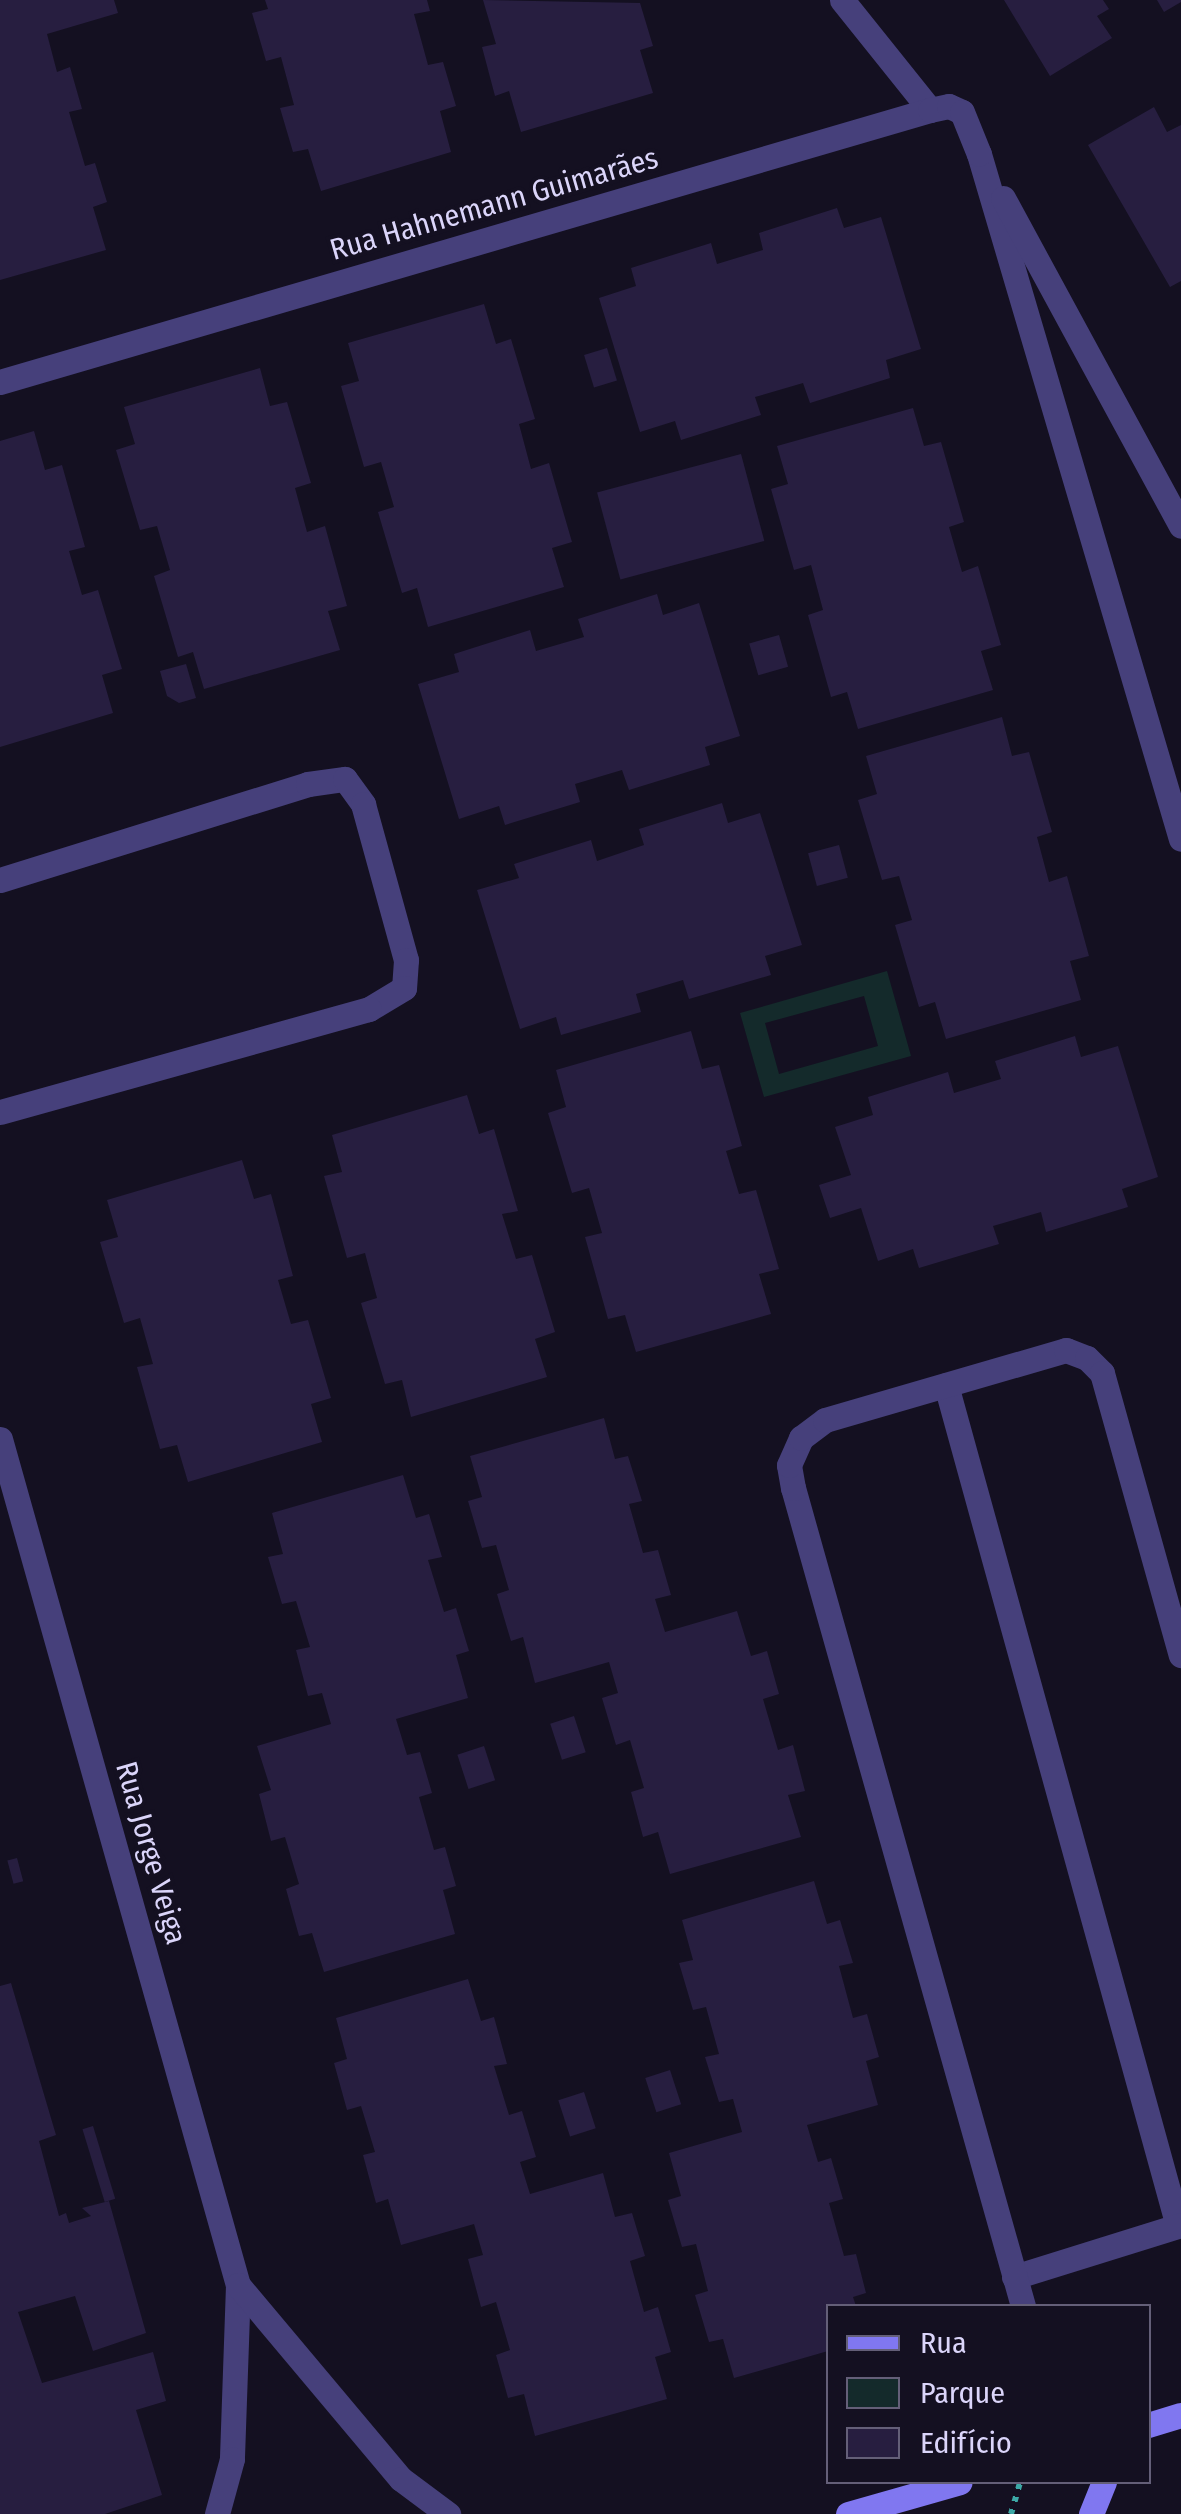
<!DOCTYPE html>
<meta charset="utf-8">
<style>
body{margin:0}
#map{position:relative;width:1181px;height:2514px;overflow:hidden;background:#141021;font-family:"Fira Sans Condensed",sans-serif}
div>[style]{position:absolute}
.green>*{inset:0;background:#142a2b}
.building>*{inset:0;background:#271e40;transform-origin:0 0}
.path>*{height:6px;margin-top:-3px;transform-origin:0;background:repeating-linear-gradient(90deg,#3ca8a6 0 5px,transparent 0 13px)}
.lane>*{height:25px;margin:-12.5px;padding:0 12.5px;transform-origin:12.5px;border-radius:12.5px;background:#46407b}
.street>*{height:25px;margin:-12.5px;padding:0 12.5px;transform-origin:12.5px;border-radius:12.5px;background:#46407b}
.secondary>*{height:25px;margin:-12.5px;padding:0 12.5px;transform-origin:12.5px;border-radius:12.5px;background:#8077f0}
span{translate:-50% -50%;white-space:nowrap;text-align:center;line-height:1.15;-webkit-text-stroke:8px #141021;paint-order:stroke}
.street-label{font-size:30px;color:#dbd5fa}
.legend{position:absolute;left:826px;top:2304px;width:325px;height:180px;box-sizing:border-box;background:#141021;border:2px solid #645f78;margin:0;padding:12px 18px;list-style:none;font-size:30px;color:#dbd5fa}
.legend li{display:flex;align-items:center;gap:20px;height:50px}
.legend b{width:50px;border:2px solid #645f78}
</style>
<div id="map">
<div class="green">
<i style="clip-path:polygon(evenodd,887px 971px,911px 1056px,764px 1097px,740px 1013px,887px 971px,864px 996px,878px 1046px,779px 1074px,765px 1023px,864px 996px)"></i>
</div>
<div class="building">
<i style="clip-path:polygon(0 0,114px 0,118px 13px,47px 34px,57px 72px,70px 67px,82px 109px,69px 112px,85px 166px,95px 163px,107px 202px,93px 207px,106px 250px,0 280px)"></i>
<i style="clip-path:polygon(265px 0,427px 0,430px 11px,414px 14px,428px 65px,443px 62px,456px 106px,440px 111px,451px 152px,321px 191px,308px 149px,293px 152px,280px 108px,294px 105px,281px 57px,266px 61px,252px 13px,268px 9px)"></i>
<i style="clip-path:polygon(483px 0,640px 3px,653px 46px,640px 50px,653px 93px,521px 132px,509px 91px,495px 96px,482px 47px,496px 44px)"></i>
<i style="clip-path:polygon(1004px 0,1103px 0,1109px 9px,1097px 16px,1112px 38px,1050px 76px)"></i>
<i style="clip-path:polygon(1157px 0,1181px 0,1181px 2px,1164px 12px)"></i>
<i style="clip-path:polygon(1154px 107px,1167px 132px,1181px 125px,1181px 281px,1170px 287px,1088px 145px)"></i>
<i style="clip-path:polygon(837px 208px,844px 228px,881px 217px,921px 349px,886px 360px,890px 378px,810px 403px,803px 383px,755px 397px,761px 415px,681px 440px,675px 421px,640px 432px,599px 298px,636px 286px,631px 268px,711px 243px,717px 264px,763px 250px,759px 233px)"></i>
<i style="clip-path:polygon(484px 304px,496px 344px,511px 339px,535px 419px,519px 424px,531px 469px,549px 463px,572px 542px,552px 548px,564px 587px,428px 627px,417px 588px,402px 593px,378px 512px,394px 507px,381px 462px,364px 467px,341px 386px,359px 381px,348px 343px)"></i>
<i style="left:607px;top:348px;width:34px;height:24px;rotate:73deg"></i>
<i style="clip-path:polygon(260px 368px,270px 406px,287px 402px,311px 483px,295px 488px,307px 532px,325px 526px,347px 606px,328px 611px,340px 650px,204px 689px,193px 652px,178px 657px,154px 576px,170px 570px,157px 526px,140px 530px,116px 450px,135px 444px,124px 407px)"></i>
<i style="clip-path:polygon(913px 408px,924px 446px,941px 442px,964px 522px,949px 527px,962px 572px,978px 566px,1001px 645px,981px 651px,993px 690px,858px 729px,847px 692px,831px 697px,808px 615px,823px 610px,811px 565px,794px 570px,771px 489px,788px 484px,777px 446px)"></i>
<i style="clip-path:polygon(34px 431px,45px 470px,62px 465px,85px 547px,69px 551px,82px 595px,98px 590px,122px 669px,102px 675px,113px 713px,0 747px,0 441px)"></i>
<i style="left:741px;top:454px;width:90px;height:149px;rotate:75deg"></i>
<i style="clip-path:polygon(657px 594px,663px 615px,699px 603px,740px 736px,705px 747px,710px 765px,629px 790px,622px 770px,575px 784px,580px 802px,505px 825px,499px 806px,459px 819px,418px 684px,459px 672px,454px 654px,530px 630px,536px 651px,584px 637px,578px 619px)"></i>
<i style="left:779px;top:635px;width:33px;height:31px;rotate:74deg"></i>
<i style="clip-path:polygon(186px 664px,196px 698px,179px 703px,167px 696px,160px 671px)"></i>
<i style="clip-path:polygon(1002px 717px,1012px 756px,1029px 752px,1052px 832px,1037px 837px,1049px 882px,1067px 876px,1089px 956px,1070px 961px,1081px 1000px,946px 1039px,935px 1002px,919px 1007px,895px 925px,912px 920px,899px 876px,882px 880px,858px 800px,877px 794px,866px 756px)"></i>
<i style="clip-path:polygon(722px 803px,728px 823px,760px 813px,802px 945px,765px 956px,771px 975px,689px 999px,683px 980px,636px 994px,641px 1012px,561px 1035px,556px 1017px,520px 1029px,477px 890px,519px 878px,514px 864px,591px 840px,597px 861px,644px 845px,639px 829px)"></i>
<i style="left:839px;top:845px;width:34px;height:32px;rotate:75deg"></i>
<i style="clip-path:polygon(691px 1031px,702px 1069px,719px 1065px,742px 1146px,726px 1151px,739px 1194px,756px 1190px,779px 1269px,759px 1274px,771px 1314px,636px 1352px,625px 1315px,608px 1319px,585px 1237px,602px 1233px,589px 1188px,572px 1193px,548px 1113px,566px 1107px,556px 1070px)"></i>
<i style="clip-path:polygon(1075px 1036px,1081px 1057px,1118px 1046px,1158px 1177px,1122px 1189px,1128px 1207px,1046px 1232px,1041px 1212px,993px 1226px,999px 1244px,919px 1268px,913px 1249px,878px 1261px,861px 1208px,830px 1218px,819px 1185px,851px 1175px,835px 1127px,873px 1115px,868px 1097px,948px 1072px,954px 1093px,1001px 1079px,995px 1061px)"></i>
<i style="clip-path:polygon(467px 1095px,479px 1134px,494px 1129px,518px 1211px,502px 1214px,516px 1259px,532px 1255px,555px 1332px,535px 1339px,547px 1377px,411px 1417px,402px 1380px,385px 1384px,361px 1303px,377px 1298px,365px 1253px,347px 1258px,324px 1176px,342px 1172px,332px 1135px)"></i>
<i style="clip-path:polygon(242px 1160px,254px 1199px,271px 1194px,293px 1276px,278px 1280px,291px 1324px,308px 1320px,331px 1398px,311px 1404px,322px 1442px,188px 1482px,177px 1445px,160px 1449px,137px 1367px,153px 1364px,140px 1318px,124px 1323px,100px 1242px,118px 1237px,107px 1200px)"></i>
<i style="clip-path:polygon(604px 1418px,615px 1459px,628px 1456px,642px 1501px,629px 1504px,643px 1553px,658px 1550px,671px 1595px,655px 1599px,665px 1632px,737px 1611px,751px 1656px,767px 1651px,779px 1694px,763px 1699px,778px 1750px,793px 1745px,805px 1791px,788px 1795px,801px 1837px,670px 1874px,658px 1832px,643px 1837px,631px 1792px,644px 1788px,630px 1740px,616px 1745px,602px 1698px,618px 1693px,609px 1662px,535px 1683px,523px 1637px,511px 1641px,497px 1594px,509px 1590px,496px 1545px,482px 1548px,468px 1501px,482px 1497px,470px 1456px)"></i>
<i style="clip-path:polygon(403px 1475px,416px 1518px,429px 1514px,442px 1557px,428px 1560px,444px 1612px,456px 1608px,469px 1651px,456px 1655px,468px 1698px,396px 1719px,407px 1755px,420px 1752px,432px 1793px,419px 1797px,434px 1850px,445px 1847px,456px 1886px,443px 1890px,455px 1934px,324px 1972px,312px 1933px,299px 1936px,286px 1889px,299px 1884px,285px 1837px,271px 1841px,259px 1794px,271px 1790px,257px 1746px,331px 1724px,322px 1693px,308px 1696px,296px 1650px,310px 1647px,296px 1601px,282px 1604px,268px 1557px,283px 1554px,272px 1513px)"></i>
<i style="left:574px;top:1716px;width:38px;height:25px;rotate:72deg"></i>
<i style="left:484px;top:1746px;width:36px;height:28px;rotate:72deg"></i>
<i style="left:17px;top:1858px;width:24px;height:10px;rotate:75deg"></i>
<i style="clip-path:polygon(814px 1881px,827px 1924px,840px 1920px,853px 1963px,839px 1966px,853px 2018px,867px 2014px,879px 2057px,866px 2061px,878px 2105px,807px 2125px,818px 2162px,831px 2158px,843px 2199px,829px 2203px,844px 2256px,856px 2254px,866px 2293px,853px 2297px,856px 2306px,828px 2306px,828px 2351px,734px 2378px,723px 2339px,709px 2342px,695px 2295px,708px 2291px,696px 2244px,682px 2247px,668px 2200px,681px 2196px,669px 2153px,742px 2132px,733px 2099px,719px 2102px,705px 2057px,719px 2054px,706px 2007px,693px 2010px,679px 1963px,693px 1960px,682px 1920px)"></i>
<i style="clip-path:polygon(468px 1979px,481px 2021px,494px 2017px,507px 2064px,494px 2066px,509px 2115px,522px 2111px,536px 2157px,520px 2162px,530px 2194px,603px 2173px,615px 2217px,632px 2213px,645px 2256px,630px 2261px,644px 2312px,658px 2307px,671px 2352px,655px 2357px,667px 2399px,535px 2436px,524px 2394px,508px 2398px,496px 2355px,510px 2350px,496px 2302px,481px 2307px,468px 2259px,483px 2255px,474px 2224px,401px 2245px,388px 2199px,376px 2203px,363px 2155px,375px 2152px,361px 2106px,347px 2110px,334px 2063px,347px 2059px,336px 2018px)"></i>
<i style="clip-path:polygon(11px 1983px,56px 2135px,39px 2141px,59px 2216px,66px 2213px,69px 2223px,91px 2216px,82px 2208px,109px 2201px,146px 2333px,93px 2351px,75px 2296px,18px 2312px,42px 2383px,153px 2352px,166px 2401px,136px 2410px,162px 2495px,105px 2514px,0 2514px,0 1986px)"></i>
<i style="left:670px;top:2070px;width:36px;height:26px;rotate:72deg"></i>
<i style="left:584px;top:2092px;width:38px;height:27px;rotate:72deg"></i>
<i style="left:93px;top:2126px;width:76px;height:11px;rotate:73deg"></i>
</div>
<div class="path">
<i style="left:1011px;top:2514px;width:33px;rotate:-74deg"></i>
</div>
<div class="lane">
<i style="left:842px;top:0;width:141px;rotate:51.3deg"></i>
<i style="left:979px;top:154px;width:714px;rotate:73.57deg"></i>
<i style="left:1003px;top:198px;width:373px;rotate:61.5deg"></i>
<i style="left:0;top:880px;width:323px;rotate:-17.3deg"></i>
<i style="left:308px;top:784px;width:37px;rotate:-8deg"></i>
<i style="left:345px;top:779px;width:31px;rotate:54deg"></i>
<i style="left:363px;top:804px;width:162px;rotate:74.6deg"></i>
<i style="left:406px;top:960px;width:28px;rotate:94deg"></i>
<i style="left:404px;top:988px;width:41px;rotate:149deg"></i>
<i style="left:369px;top:1009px;width:383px;rotate:164.4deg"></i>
</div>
<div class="street">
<i style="left:0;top:382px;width:969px;rotate:-16.3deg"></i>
<i style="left:930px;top:110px;width:19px;rotate:-12deg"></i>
<i style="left:949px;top:106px;width:14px;rotate:25deg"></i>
<i style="left:962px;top:112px;width:45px;rotate:68deg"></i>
<i style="left:946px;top:1385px;width:872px;rotate:74.58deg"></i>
<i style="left:0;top:1439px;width:879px;rotate:74.29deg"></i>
<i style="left:238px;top:2285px;width:174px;rotate:92deg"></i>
<i style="left:232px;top:2459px;width:57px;rotate:105.3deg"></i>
<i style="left:1014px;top:2277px;width:175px;rotate:-17.3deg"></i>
<i style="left:238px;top:2285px;width:253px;rotate:50deg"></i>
<i style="left:401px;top:2479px;width:59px;rotate:36.7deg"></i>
<i style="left:1023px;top:2306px;width:850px;rotate:-105.7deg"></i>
<i style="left:793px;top:1488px;width:23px;rotate:-100deg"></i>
<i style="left:789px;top:1465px;width:30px;rotate:-66deg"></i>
<i style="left:801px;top:1438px;width:30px;rotate:-37deg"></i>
<i style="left:825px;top:1420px;width:251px;rotate:-16.2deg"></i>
<i style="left:1066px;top:1350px;width:22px;rotate:21deg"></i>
<i style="left:1087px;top:1358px;width:21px;rotate:45deg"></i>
<i style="left:1102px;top:1373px;width:293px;rotate:74.4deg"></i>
</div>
<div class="secondary">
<i style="left:1148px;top:2425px;width:34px;rotate:-17deg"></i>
<i style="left:848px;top:2514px;width:116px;rotate:-15.9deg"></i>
<i style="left:1091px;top:2514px;width:35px;rotate:-68deg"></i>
</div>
<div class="street-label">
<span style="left:494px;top:204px;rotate:-16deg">Rua Hahnemann Guimarães</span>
<span style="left:151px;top:1853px;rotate:74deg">Rua Jorge Veiga</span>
</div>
<ul class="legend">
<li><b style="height:12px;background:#8077f0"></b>Rua</li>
<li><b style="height:28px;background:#142a2b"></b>Parque</li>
<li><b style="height:28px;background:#271e40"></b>Edifício</li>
</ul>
</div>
